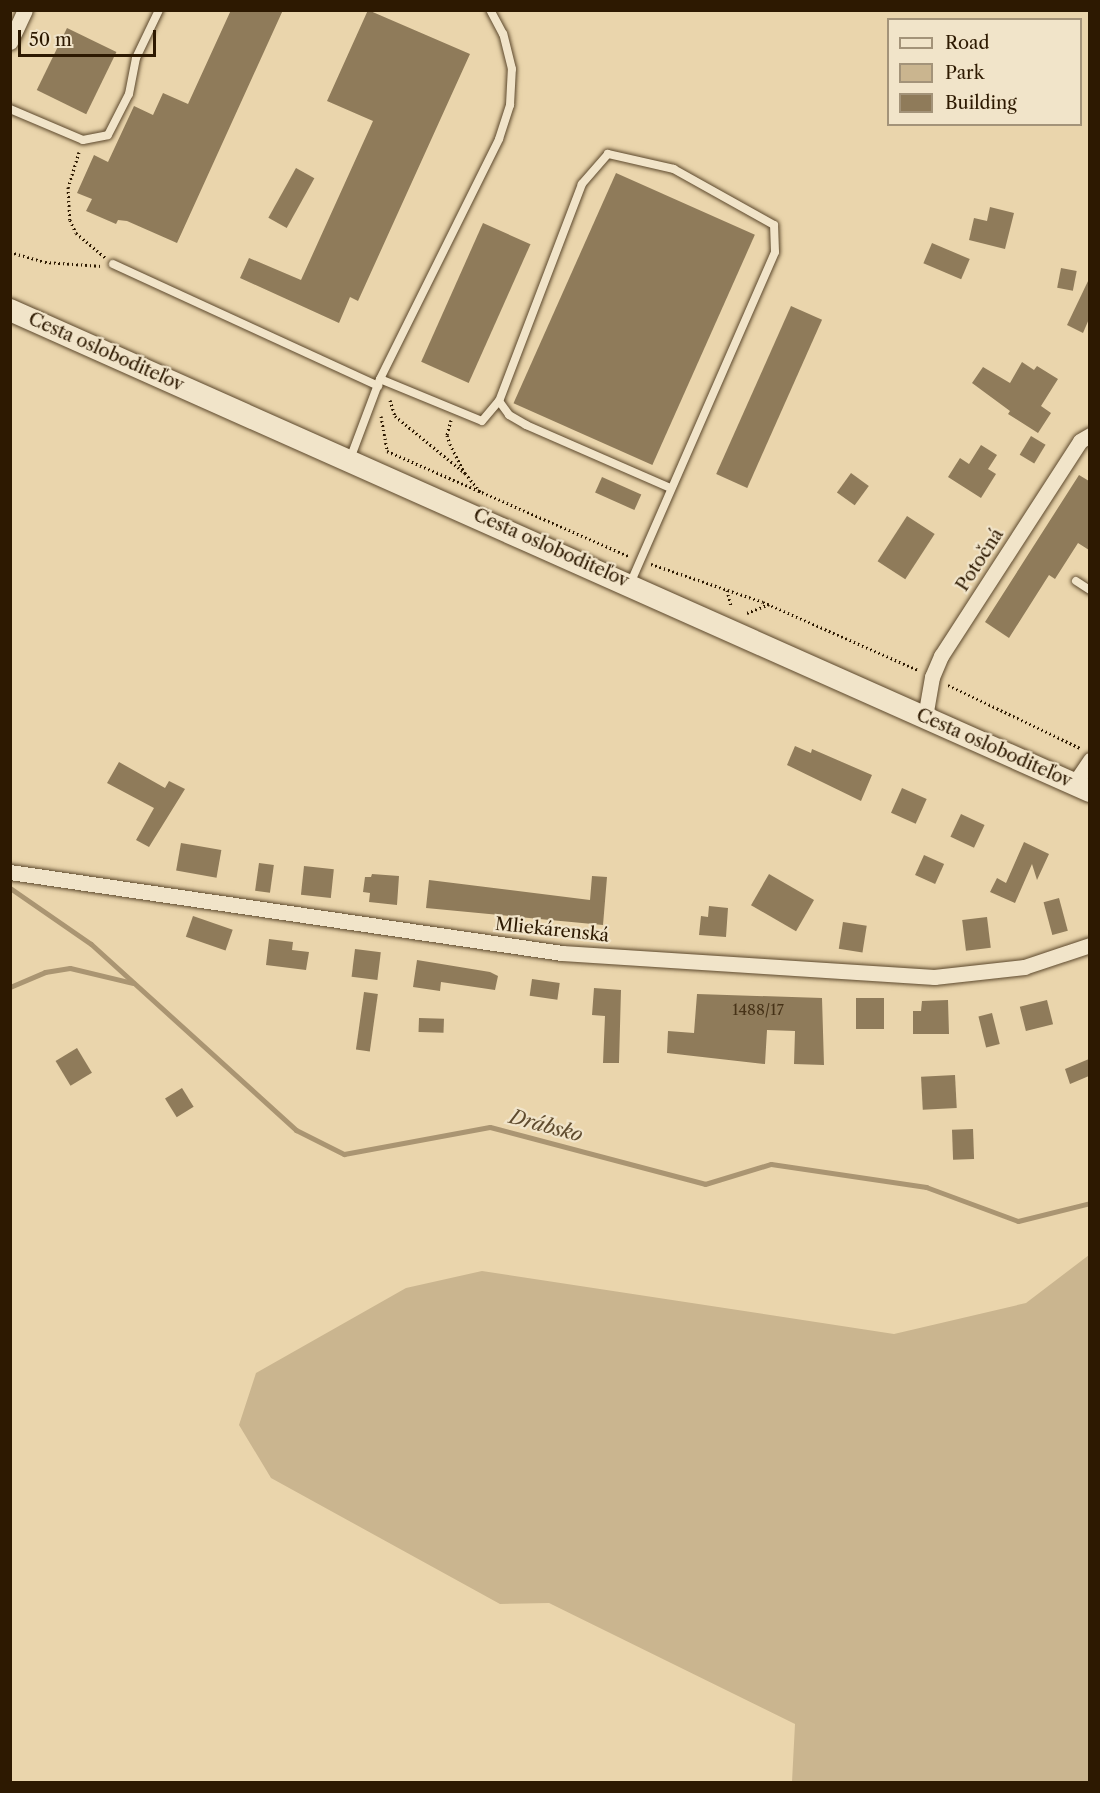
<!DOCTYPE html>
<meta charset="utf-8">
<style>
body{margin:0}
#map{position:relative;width:1100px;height:1793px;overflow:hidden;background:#ead5ac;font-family:"Libre Caslon Text",serif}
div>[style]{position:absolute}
.green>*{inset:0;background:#cab58f}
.stream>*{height:5px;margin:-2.5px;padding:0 2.5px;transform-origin:2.5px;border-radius:2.5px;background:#aa9572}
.building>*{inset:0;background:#8f7b5a;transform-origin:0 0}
.path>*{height:3px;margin-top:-1.5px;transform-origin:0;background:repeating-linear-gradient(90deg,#2d1901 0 1.5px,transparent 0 4.5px)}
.roads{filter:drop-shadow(0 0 2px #5c482c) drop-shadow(0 0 2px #5c482c)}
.lane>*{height:8px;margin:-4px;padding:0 4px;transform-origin:4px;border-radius:4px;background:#f1e4c9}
.street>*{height:15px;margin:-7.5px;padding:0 7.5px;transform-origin:7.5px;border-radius:7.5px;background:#f1e4c9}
.secondary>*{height:22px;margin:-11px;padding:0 11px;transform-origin:11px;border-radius:11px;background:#f1e4c9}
span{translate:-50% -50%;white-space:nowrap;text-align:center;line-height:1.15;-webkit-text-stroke:4.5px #f1e4c9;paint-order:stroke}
.number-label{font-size:15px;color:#463217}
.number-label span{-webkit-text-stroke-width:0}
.street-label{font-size:18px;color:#2d1901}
.water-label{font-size:20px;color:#5f4b2e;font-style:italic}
.frame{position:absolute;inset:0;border:12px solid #2d1901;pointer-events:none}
.legend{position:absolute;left:887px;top:18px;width:195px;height:108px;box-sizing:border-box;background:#f1e4c9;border:2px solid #a39379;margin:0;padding:8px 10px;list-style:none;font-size:18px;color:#2d1901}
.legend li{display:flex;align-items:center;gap:12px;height:30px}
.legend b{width:30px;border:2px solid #a39379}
.scale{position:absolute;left:18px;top:30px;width:138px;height:27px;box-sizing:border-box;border:3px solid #2d1901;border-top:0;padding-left:8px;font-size:18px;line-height:21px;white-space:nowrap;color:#2d1901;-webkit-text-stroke:4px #f1e4c9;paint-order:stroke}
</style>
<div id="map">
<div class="green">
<i style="clip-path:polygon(1089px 1255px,1089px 1782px,792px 1782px,795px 1724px,549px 1603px,500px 1604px,271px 1478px,239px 1425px,256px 1373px,406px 1288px,482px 1271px,894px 1334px,1026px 1303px)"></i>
</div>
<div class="stream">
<i style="left:10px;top:888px;width:98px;rotate:34.7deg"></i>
<i style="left:91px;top:944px;width:277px;rotate:42.2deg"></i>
<i style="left:296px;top:1130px;width:54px;rotate:26.6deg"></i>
<i style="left:344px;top:1154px;width:148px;rotate:-10.5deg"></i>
<i style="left:490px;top:1127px;width:222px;rotate:14.8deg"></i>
<i style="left:705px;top:1184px;width:69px;rotate:-16.9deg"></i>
<i style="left:771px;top:1164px;width:157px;rotate:8.4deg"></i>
<i style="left:926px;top:1187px;width:98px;rotate:20.3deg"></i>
<i style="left:1018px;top:1221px;width:74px;rotate:-14deg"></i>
<i style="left:10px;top:987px;width:38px;rotate:-23deg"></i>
<i style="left:45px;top:972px;width:25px;rotate:-9deg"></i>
<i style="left:70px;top:968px;width:65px;rotate:13.4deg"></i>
</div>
<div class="building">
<i style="clip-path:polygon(231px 10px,283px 10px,177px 243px,127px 221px,118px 220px,116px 224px,86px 211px,92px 199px,77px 193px,94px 155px,108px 162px,134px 106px,153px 115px,163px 93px,188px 104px)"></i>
<i style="clip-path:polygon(368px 10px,470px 54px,358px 301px,350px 297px,339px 323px,240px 278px,249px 258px,301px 280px,373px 121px,327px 101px)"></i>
<i style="left:67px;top:28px;width:55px;height:69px;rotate:26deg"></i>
<i style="left:296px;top:168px;width:21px;height:57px;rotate:29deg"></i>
<i style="left:616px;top:173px;width:152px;height:252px;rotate:24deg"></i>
<i style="clip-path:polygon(990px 207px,1014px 213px,1005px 249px,969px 240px,974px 218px,987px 221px)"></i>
<i style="left:483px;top:223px;width:52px;height:152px;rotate:24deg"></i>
<i style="left:932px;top:243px;width:41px;height:22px;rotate:23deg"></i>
<i style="left:1061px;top:268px;width:16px;height:20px;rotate:11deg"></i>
<i style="clip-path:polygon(1089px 279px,1089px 319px,1083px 333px,1067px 325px)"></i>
<i style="left:791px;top:306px;width:34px;height:184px;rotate:24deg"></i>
<i style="clip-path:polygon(1022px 362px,1034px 370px,1037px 366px,1058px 379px,1041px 406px,1051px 413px,1038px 433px,1008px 414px,1010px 411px,972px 383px,983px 367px,1010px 383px)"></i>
<i style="left:1031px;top:436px;width:17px;height:22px;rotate:31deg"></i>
<i style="clip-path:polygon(981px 445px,997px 455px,988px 469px,996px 474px,981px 498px,948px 477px,960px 458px,969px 464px)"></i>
<i style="left:851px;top:473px;width:22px;height:24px;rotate:36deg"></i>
<i style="clip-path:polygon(1079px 475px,1089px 481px,1089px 550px,1078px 543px,1055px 579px,1049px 575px,1009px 638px,985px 622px)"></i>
<i style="left:602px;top:477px;width:43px;height:17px;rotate:24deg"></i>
<i style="left:907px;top:516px;width:33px;height:54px;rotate:33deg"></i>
<i style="clip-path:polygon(795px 746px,811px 753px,812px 749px,872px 775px,861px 801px,787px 765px)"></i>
<i style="clip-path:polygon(119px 762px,165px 788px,169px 781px,185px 789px,149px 847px,136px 840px,154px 808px,107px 783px)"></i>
<i style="left:902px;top:788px;width:27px;height:27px;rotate:24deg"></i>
<i style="left:961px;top:814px;width:26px;height:25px;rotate:25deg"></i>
<i style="clip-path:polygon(1024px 842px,1049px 854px,1037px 880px,1032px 864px,1015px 903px,990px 892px,997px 878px,1006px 883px)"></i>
<i style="left:181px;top:843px;width:41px;height:28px;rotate:10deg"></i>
<i style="left:924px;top:855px;width:22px;height:22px;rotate:24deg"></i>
<i style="left:259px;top:863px;width:15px;height:28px;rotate:8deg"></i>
<i style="left:304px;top:866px;width:30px;height:29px;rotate:6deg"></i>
<i style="clip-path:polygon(372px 874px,399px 876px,397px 905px,369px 902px,370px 893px,363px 892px,365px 877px,371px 877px)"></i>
<i style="left:769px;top:874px;width:52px;height:36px;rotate:30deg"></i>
<i style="clip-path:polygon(592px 876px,607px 877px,603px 925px,426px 908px,429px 880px,590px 900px)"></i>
<i style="left:1059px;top:898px;width:34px;height:16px;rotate:75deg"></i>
<i style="clip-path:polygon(709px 906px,728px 908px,726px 937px,699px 935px,701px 916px,708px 917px)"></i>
<i style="left:193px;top:916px;width:42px;height:22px;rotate:19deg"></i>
<i style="left:987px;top:917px;width:31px;height:25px;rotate:83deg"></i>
<i style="left:843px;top:922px;width:24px;height:27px;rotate:9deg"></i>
<i style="clip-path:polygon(269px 939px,293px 942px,292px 950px,309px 952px,306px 970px,266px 965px)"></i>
<i style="left:355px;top:949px;width:26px;height:28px;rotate:7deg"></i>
<i style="clip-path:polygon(417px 960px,490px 972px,498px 976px,495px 990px,441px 982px,440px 991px,413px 987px)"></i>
<i style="left:532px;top:979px;width:28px;height:17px;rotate:8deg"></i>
<i style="clip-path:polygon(594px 988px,621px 990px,619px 1063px,603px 1063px,605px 1016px,592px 1015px)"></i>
<i style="left:364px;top:992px;width:14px;height:58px;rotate:8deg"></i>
<i style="clip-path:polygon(697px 994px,822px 998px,824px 1065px,794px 1064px,795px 1031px,767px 1030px,765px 1064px,667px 1053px,668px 1031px,694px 1033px)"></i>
<i style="left:884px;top:998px;width:31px;height:28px;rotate:90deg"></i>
<i style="clip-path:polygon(948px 1000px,949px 1034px,913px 1034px,913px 1011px,921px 1011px,922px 1001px)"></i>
<i style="left:1047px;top:1000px;width:25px;height:28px;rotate:76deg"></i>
<i style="left:992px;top:1013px;width:32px;height:14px;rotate:76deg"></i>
<i style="left:419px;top:1018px;width:25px;height:14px;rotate:2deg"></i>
<i style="left:77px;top:1048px;width:29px;height:25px;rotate:59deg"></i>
<i style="clip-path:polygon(1089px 1059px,1089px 1076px,1070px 1084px,1065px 1069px)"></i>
<i style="left:955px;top:1075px;width:33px;height:34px;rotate:87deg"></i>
<i style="left:182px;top:1088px;width:22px;height:20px;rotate:58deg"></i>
<i style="left:973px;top:1129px;width:30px;height:21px;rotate:88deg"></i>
</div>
<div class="path">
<i style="left:79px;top:152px;width:37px;rotate:107deg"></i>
<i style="left:68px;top:187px;width:33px;rotate:87deg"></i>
<i style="left:70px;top:220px;width:14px;rotate:65deg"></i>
<i style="left:76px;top:233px;width:38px;rotate:40deg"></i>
<i style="left:10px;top:252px;width:36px;rotate:16deg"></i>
<i style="left:45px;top:262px;width:57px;rotate:4deg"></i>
<i style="left:390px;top:400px;width:17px;rotate:73deg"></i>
<i style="left:395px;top:416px;width:90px;rotate:39.2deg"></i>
<i style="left:381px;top:416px;width:36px;rotate:80deg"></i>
<i style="left:387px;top:451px;width:263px;rotate:23.5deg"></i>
<i style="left:451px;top:420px;width:16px;rotate:105deg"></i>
<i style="left:447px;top:435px;width:9px;rotate:72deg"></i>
<i style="left:450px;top:444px;width:33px;rotate:63deg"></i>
<i style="left:465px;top:473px;width:26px;rotate:51deg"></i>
<i style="left:651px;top:564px;width:118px;rotate:18.7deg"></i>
<i style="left:763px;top:602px;width:169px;rotate:23.7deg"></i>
<i style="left:727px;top:590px;width:16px;rotate:76deg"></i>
<i style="left:747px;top:613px;width:24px;rotate:-22deg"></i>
<i style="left:948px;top:685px;width:146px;rotate:25.5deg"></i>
</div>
<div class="roads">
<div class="lane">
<i style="left:10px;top:109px;width:79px;rotate:23deg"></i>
<i style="left:83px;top:140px;width:25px;rotate:-11deg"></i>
<i style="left:108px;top:135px;width:46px;rotate:-62.9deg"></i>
<i style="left:129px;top:94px;width:37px;rotate:-79deg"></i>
<i style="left:136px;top:58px;width:53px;rotate:-64.4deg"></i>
<i style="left:113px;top:264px;width:292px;rotate:24.7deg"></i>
<i style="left:380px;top:379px;width:110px;rotate:22.4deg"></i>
<i style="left:482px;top:421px;width:26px;rotate:-50deg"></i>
<i style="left:350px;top:459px;width:85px;rotate:-69.4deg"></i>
<i style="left:380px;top:379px;width:268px;rotate:-63.6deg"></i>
<i style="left:499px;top:139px;width:36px;rotate:-72deg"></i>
<i style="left:510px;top:105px;width:36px;rotate:-87deg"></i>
<i style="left:512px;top:69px;width:36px;rotate:-104deg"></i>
<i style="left:503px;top:34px;width:27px;rotate:-118deg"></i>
<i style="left:1076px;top:581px;width:17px;rotate:33deg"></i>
<i style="left:630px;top:584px;width:362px;rotate:-66.4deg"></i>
<i style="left:775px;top:252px;width:27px;rotate:-92deg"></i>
<i style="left:774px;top:225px;width:115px;rotate:-150.8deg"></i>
<i style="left:674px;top:169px;width:68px;rotate:-167.2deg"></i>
<i style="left:608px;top:154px;width:40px;rotate:131deg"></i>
<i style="left:582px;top:184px;width:232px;rotate:110.9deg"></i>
<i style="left:499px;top:401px;width:17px;rotate:54deg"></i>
<i style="left:509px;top:415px;width:20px;rotate:30deg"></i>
<i style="left:526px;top:425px;width:157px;rotate:23.6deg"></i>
</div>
<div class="street">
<i style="left:10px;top:42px;width:35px;rotate:-65deg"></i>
<i style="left:925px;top:717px;width:41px;rotate:-80.1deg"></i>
<i style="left:932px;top:677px;width:23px;rotate:-67deg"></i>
<i style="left:941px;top:656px;width:256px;rotate:-57.1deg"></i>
<i style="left:1080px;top:441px;width:12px;rotate:-31deg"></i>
<i style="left:1074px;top:784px;width:29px;rotate:-56deg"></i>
<i style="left:10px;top:872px;width:558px;rotate:8.35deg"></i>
<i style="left:562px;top:953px;width:373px;rotate:3.7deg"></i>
<i style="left:934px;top:977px;width:91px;rotate:-6.3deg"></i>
<i style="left:1024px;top:967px;width:70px;rotate:-18.4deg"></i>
</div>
<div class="secondary">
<i style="left:10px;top:310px;width:1182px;rotate:24.01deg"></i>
</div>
</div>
<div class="number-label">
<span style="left:758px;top:1010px">1488/17</span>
</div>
<div class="street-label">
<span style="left:106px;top:352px;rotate:24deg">Cesta osloboditeľov</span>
<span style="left:551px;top:548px;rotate:24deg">Cesta osloboditeľov</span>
<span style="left:980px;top:560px;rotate:-57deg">Potočná</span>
<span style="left:994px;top:748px;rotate:24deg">Cesta osloboditeľov</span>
<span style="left:552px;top:930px;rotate:6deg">Mliekárenská</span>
</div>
<div class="water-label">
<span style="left:546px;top:1126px;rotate:15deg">Drábsko</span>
</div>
<div class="frame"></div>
<ul class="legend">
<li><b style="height:8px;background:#f1e4c9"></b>Road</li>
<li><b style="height:16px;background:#cab58f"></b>Park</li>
<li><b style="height:16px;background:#8f7b5a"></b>Building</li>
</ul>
<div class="scale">50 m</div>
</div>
